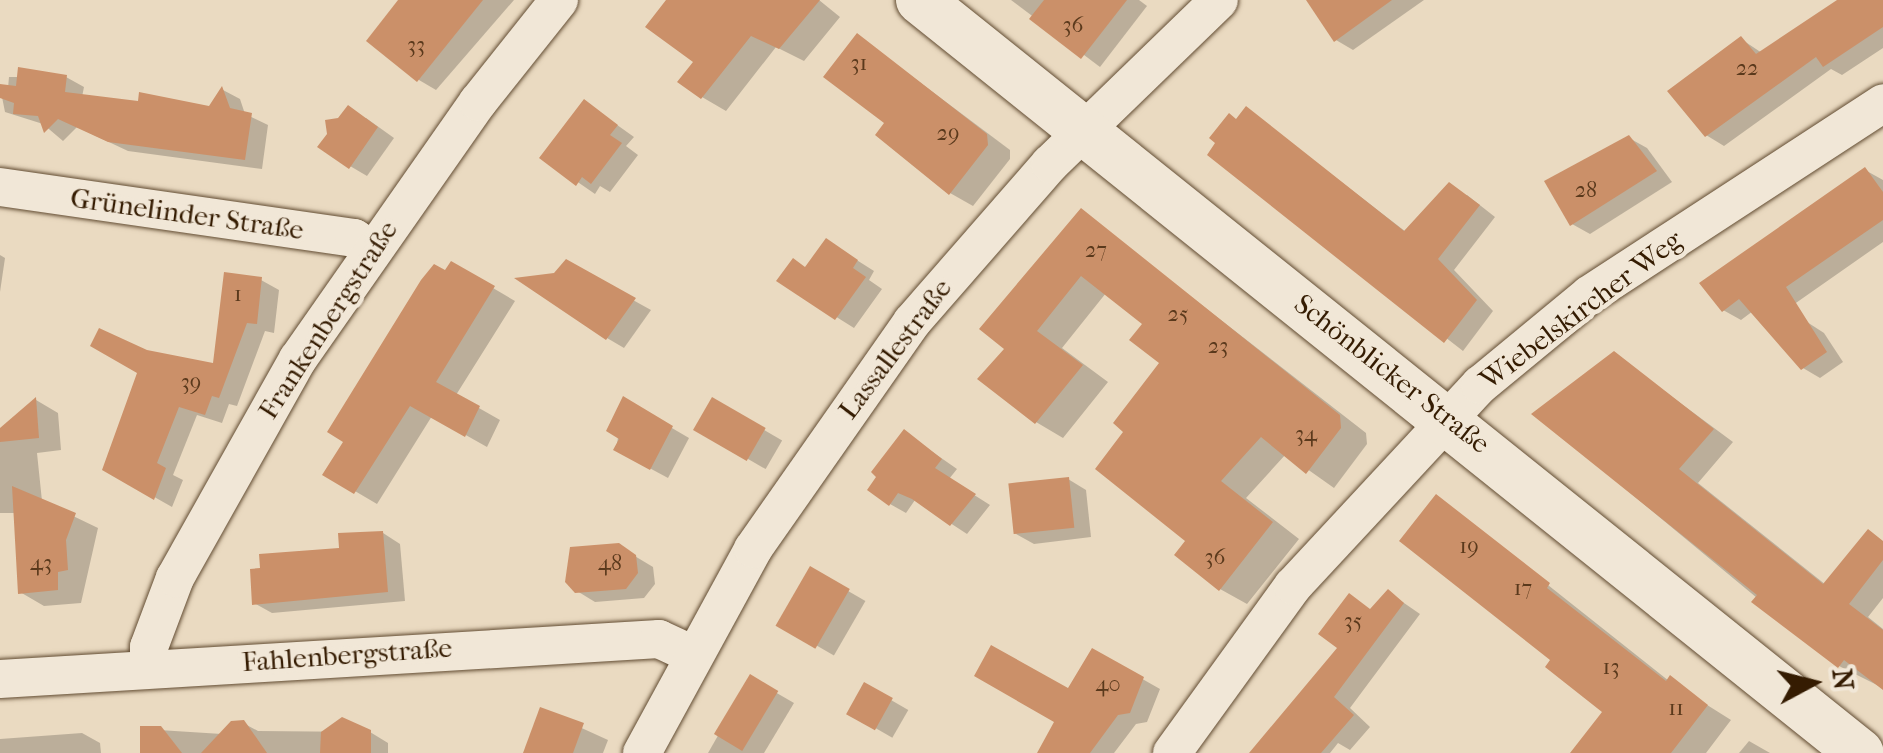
<!DOCTYPE html>
<meta charset="utf-8">
<style>
body{margin:0}
#map{position:relative;width:1883px;height:753px;overflow:hidden;background:#eadac1;font-family:"IM FELL French Canon",serif}
div>[style]{position:absolute}
.shadow>*{inset:0;background:#0003;transform-origin:0 0}
.building>*{inset:0;background:#cb9069;transform-origin:0 0}
.roads{filter:drop-shadow(0 0 2px #624c32) drop-shadow(0 0 2px #624c32)}
.minor>*{height:38px;margin:-19px;padding:0 19px;transform-origin:19px;border-radius:19px;background:#f1e7d7}
.tertiary>*{height:48px;margin:-24px;padding:0 24px;transform-origin:24px;border-radius:24px;background:#f1e7d7}
span{translate:-50% -50%;white-space:nowrap;text-align:center;line-height:1.15;-webkit-text-stroke:9px #f1e7d7;paint-order:stroke}
.number-label{font-size:22px;color:#5a391c}
.number-label span{-webkit-text-stroke-width:0}
.street-label{font-size:28px;color:#351c02}
.north{position:absolute;left:1763px;top:633px;width:100px;height:100px;-webkit-text-stroke:8px #f1e7d7;paint-order:stroke;rotate:83deg;font-size:28px;font-weight:700;line-height:40px;text-align:center;color:#351c02}
.north::after{content:'';display:block;margin:auto;width:35px;height:45px;background:#351c02;clip-path:polygon(50% 0,100% 100%,50% 72%,0 100%)}
</style>
<div id="map">
<div class="shadow">
<i style="clip-path:polygon(401px 0,514px 0,436px 90px,419px 80px)"></i>
<i style="clip-path:polygon(670px 0,819px 0,840px 17px,804px 61px,776px 47px,726px 111px,702px 97px,697px 61px)"></i>
<i style="clip-path:polygon(1011px 0,1139px 0,1147px 6px,1100px 67px)"></i>
<i style="clip-path:polygon(1319px 0,1424px 0,1353px 50px,1336px 40px)"></i>
<i style="clip-path:polygon(1843px 0,1883px 0,1883px 48px,1842px 75px,1831px 69px,1724px 146px,1706px 135px,1741px 39px,1762px 53px)"></i>
<i style="clip-path:polygon(858px 36px,1010px 150px,1010px 159px,973px 206px,950px 193px,888px 123px)"></i>
<i style="clip-path:polygon(9px 77px,66px 77px,84px 87px,82px 97px,210px 108px,223px 90px,240px 99px,245px 114px,268px 125px,262px 169px,128px 151px,77px 127px,63px 141px,43px 124px,5px 112px,0 87px,8px 88px)"></i>
<i style="clip-path:polygon(585px 102px,634px 137px,626px 146px,638px 155px,610px 192px,600px 186px,595px 194px,543px 158px)"></i>
<i style="clip-path:polygon(1247px 109px,1406px 232px,1467px 195px,1495px 217px,1454px 270px,1493px 311px,1463px 351px,1210px 154px)"></i>
<i style="clip-path:polygon(366px 118px,394px 138px,367px 176px,350px 166px)"></i>
<i style="clip-path:polygon(1629px 138px,1647px 148px,1672px 182px,1590px 234px,1572px 224px)"></i>
<i style="clip-path:polygon(1865px 170px,1883px 180px,1883px 242px,1770px 321px,1753px 311px,1741px 320px,1723px 310px)"></i>
<i style="clip-path:polygon(1081px 211px,1366px 433px,1367px 444px,1334px 488px,1286px 454px,1246px 498px,1299px 539px,1247px 604px,1220px 589px,1126px 431px,1162px 363px,1145px 324px,1106px 293px,1062px 348px,1108px 382px,1063px 438px,1036px 422px,1007px 349px)"></i>
<i style="clip-path:polygon(844px 252px,874px 271px,869px 280px,882px 289px,854px 328px,779px 281px)"></i>
<i style="clip-path:polygon(0 255px,5px 258px,0 292px)"></i>
<i style="clip-path:polygon(566px 263px,651px 310px,624px 348px,607px 338px,560px 273px)"></i>
<i style="clip-path:polygon(452px 264px,515px 301px,456px 395px,500px 420px,487px 447px,432px 416px,377px 504px,326px 474px)"></i>
<i style="clip-path:polygon(261px 280px,279px 290px,274px 333px,265px 331px,237px 406px,229px 404px,222px 423px,197px 415px,173px 475px,183px 480px,172px 507px,105px 469px,215px 366px)"></i>
<i style="clip-path:polygon(1807px 322px,1824px 333px,1843px 362px,1820px 378px,1803px 368px)"></i>
<i style="clip-path:polygon(1614px 354px,1733px 442px,1698px 483px,1826px 585px,1883px 546px,1883px 598px,1868px 617px,1883px 629px,1883px 688px,1839px 666px,1535px 414px)"></i>
<i style="clip-path:polygon(36px 400px,58px 413px,61px 450px,37px 453px,42px 501px,98px 528px,81px 603px,44px 606px,20px 592px,16px 513px,0 513px,0 432px)"></i>
<i style="clip-path:polygon(624px 400px,689px 438px,668px 478px,616px 450px)"></i>
<i style="left:712px;top:400px;width:81px;height:33px;rotate:30deg"></i>
<i style="clip-path:polygon(904px 432px,957px 469px,949px 479px,990px 505px,967px 534px,915px 500px,906px 513px,890px 504px,880px 476px)"></i>
<i style="clip-path:polygon(1068px 479px,1086px 490px,1091px 537px,1034px 544px,1016px 534px)"></i>
<i style="clip-path:polygon(1437px 497px,1669px 681px,1731px 720px,1706px 753px,1573px 753px,1606px 711px,1554px 660px)"></i>
<i style="clip-path:polygon(383px 533px,400px 544px,405px 601px,272px 613px,254px 603px)"></i>
<i style="clip-path:polygon(618px 546px,653px 567px,655px 584px,644px 598px,595px 602px,577px 591px)"></i>
<i style="left:810px;top:569px;width:64px;height:63px;rotate:30deg"></i>
<i style="clip-path:polygon(1388px 592px,1420px 614px,1350px 708px,1370px 727px,1350px 750px,1338px 743px,1330px 753px,1253px 753px,1341px 647px,1349px 596px,1372px 611px)"></i>
<i style="clip-path:polygon(1093px 651px,1160px 689px,1147px 722px,1136px 724px,1114px 753px,1053px 753px,1069px 691px)"></i>
<i style="clip-path:polygon(751px 678px,794px 703px,764px 753px,708px 753px)"></i>
<i style="left:865px;top:685px;width:50px;height:32px;rotate:30deg"></i>
<i style="clip-path:polygon(542px 710px,608px 740px,603px 753px,526px 753px)"></i>
<i style="clip-path:polygon(243px 723px,258px 731px,370px 732px,388px 743px,388px 753px,142px 753px,143px 729px,222px 734px)"></i>
<i style="clip-path:polygon(82px 733px,100px 743px,101px 753px,0 753px,0 739px)"></i>
<i style="clip-path:polygon(1749px 741px,1770px 753px,1739px 753px)"></i>
</div>
<div class="building">
<i style="clip-path:polygon(398px 0,483px 0,417px 82px,366px 41px)"></i>
<i style="clip-path:polygon(666px 0,820px 0,779px 49px,751px 36px,701px 99px,677px 82px,693px 62px,645px 27px)"></i>
<i style="clip-path:polygon(1044px 0,1127px 0,1081px 59px,1029px 19px)"></i>
<i style="clip-path:polygon(1306px 0,1392px 0,1334px 42px)"></i>
<i style="clip-path:polygon(1837px 0,1883px 0,1883px 27px,1823px 67px,1816px 57px,1705px 137px,1667px 91px,1741px 36px,1756px 54px)"></i>
<i style="clip-path:polygon(857px 33px,987px 134px,988px 145px,949px 195px,875px 135px,884px 123px,823px 77px)"></i>
<i style="clip-path:polygon(18px 67px,67px 75px,65px 92px,138px 101px,139px 92px,209px 106px,222px 86px,230px 108px,252px 113px,245px 160px,108px 142px,58px 119px,44px 133px,38px 116px,13px 114px,14px 103px,0 98px,0 84px,16px 86px)"></i>
<i style="clip-path:polygon(584px 99px,618px 125px,610px 135px,622px 143px,591px 184px,582px 177px,576px 186px,539px 158px)"></i>
<i style="clip-path:polygon(348px 105px,378px 127px,349px 169px,317px 147px,327px 134px,325px 120px,338px 118px)"></i>
<i style="clip-path:polygon(1246px 106px,1404px 231px,1449px 182px,1480px 205px,1438px 259px,1477px 300px,1444px 343px,1207px 155px,1215px 143px,1209px 138px,1229px 113px,1236px 119px)"></i>
<i style="clip-path:polygon(1629px 135px,1657px 171px,1570px 226px,1544px 181px)"></i>
<i style="clip-path:polygon(1865px 167px,1883px 192px,1883px 220px,1786px 287px,1827px 352px,1801px 370px,1739px 299px,1722px 312px,1699px 283px)"></i>
<i style="clip-path:polygon(1081px 208px,1340px 415px,1341px 428px,1306px 474px,1261px 437px,1221px 481px,1273px 522px,1219px 591px,1174px 555px,1185px 541px,1095px 469px,1123px 432px,1113px 423px,1159px 363px,1129px 340px,1142px 324px,1081px 276px,1037px 331px,1083px 365px,1035px 424px,977px 379px,1004px 349px,979px 329px)"></i>
<i style="clip-path:polygon(826px 238px,858px 260px,853px 268px,866px 277px,835px 320px,776px 281px,793px 258px,805px 267px)"></i>
<i style="clip-path:polygon(566px 259px,636px 298px,606px 340px,514px 278px,554px 273px)"></i>
<i style="clip-path:polygon(451px 261px,495px 286px,436px 382px,480px 406px,465px 437px,410px 406px,354px 494px,322px 475px,343px 442px,327px 432px,421px 280px,434px 264px,445px 270px)"></i>
<i style="clip-path:polygon(224px 272px,262px 277px,257px 324px,247px 323px,219px 398px,212px 396px,205px 415px,179px 407px,157px 463px,166px 468px,154px 500px,102px 470px,137px 373px,90px 346px,99px 328px,147px 350px,213px 363px)"></i>
<i style="clip-path:polygon(1614px 351px,1714px 429px,1679px 469px,1823px 584px,1868px 529px,1883px 541px,1883px 560px,1849px 604px,1883px 630px,1883px 690px,1844px 660px,1838px 668px,1751px 602px,1757px 595px,1531px 414px)"></i>
<i style="clip-path:polygon(623px 396px,673px 426px,650px 470px,613px 450px,619px 439px,606px 431px)"></i>
<i style="clip-path:polygon(36px 397px,39px 438px,0 442px,0 428px)"></i>
<i style="left:712px;top:397px;width:62px;height:38px;rotate:30deg"></i>
<i style="clip-path:polygon(904px 429px,942px 459px,935px 468px,976px 494px,950px 526px,912px 499px,898px 493px,889px 506px,867px 490px,876px 477px,871px 472px)"></i>
<i style="left:1069px;top:477px;width:51px;height:61px;rotate:84deg"></i>
<i style="clip-path:polygon(12px 486px,76px 513px,66px 540px,68px 570px,58px 572px,58px 590px,18px 594px)"></i>
<i style="clip-path:polygon(1436px 494px,1550px 583px,1547px 588px,1666px 681px,1670px 675px,1708px 705px,1671px 753px,1570px 753px,1602px 712px,1545px 667px,1550px 660px,1399px 541px)"></i>
<i style="clip-path:polygon(383px 531px,388px 592px,252px 605px,250px 569px,260px 568px,259px 554px,339px 548px,338px 533px)"></i>
<i style="clip-path:polygon(619px 543px,636px 555px,638px 573px,626px 589px,575px 593px,565px 582px,570px 547px)"></i>
<i style="left:810px;top:566px;width:46px;height:69px;rotate:30deg"></i>
<i style="clip-path:polygon(1388px 589px,1404px 603px,1334px 697px,1354px 715px,1321px 753px,1249px 753px,1337px 648px,1318px 634px,1349px 593px,1370px 609px)"></i>
<i style="clip-path:polygon(991px 645px,1068px 688px,1092px 648px,1144px 677px,1130px 713px,1118px 715px,1090px 753px,1037px 753px,1054px 722px,974px 676px)"></i>
<i style="left:750px;top:674px;width:33px;height:70px;rotate:31deg"></i>
<i style="left:864px;top:682px;width:33px;height:37px;rotate:29deg"></i>
<i style="clip-path:polygon(540px 707px,584px 723px,573px 753px,523px 753px)"></i>
<i style="clip-path:polygon(342px 717px,371px 730px,371px 753px,320px 753px,321px 732px)"></i>
<i style="clip-path:polygon(244px 720px,267px 753px,201px 753px,231px 721px)"></i>
<i style="clip-path:polygon(140px 726px,161px 726px,182px 753px,140px 753px)"></i>
</div>
<div class="roads">
<div class="minor">
<i style="left:0;top:187px;width:358px;rotate:8.2deg"></i>
<i style="left:354px;top:238px;width:20px;rotate:33deg"></i>
<i style="left:149px;top:668px;width:21px;rotate:-90deg"></i>
<i style="left:149px;top:647px;width:74px;rotate:-69.4deg"></i>
<i style="left:175px;top:578px;width:251px;rotate:-60.7deg"></i>
<i style="left:298px;top:359px;width:314px;rotate:-55deg"></i>
<i style="left:478px;top:102px;width:130px;rotate:-51.5deg"></i>
<i style="left:0;top:679px;width:660px;rotate:-3.47deg"></i>
<i style="left:659px;top:639px;width:35px;rotate:25deg"></i>
<i style="left:642px;top:753px;width:232px;rotate:-61.4deg"></i>
<i style="left:753px;top:549px;width:277px;rotate:-55deg"></i>
<i style="left:912px;top:322px;width:210px;rotate:-48.9deg"></i>
<i style="left:1050px;top:164px;width:235px;rotate:-44.1deg"></i>
<i style="left:1172px;top:753px;width:206px;rotate:-54.1deg"></i>
<i style="left:1293px;top:586px;width:275px;rotate:-47.1deg"></i>
<i style="left:1480px;top:385px;width:141px;rotate:-39.5deg"></i>
<i style="left:1589px;top:295px;width:351px;rotate:-33.1deg"></i>
</div>
<div class="tertiary">
<i style="left:920px;top:0;width:1204px;rotate:38.7deg"></i>
</div>
</div>
<div class="number-label">
<span style="left:1073px;top:26px">36</span>
<span style="left:416px;top:46px">33</span>
<span style="left:859px;top:64px">31</span>
<span style="left:1747px;top:69px">22</span>
<span style="left:948px;top:134px">29</span>
<span style="left:1586px;top:191px">28</span>
<span style="left:1096px;top:251px">27</span>
<span style="left:238px;top:295px">1</span>
<span style="left:1178px;top:315px">25</span>
<span style="left:1218px;top:347px">23</span>
<span style="left:191px;top:383px">39</span>
<span style="left:1306px;top:435px">34</span>
<span style="left:1469px;top:547px">19</span>
<span style="left:1215px;top:558px">36</span>
<span style="left:41px;top:564px">43</span>
<span style="left:610px;top:564px">48</span>
<span style="left:1523px;top:589px">17</span>
<span style="left:1353px;top:622px">35</span>
<span style="left:1611px;top:668px">13</span>
<span style="left:1108px;top:685px">40</span>
<span style="left:1676px;top:709px">11</span>
</div>
<div class="street-label">
<span style="left:187px;top:214px;rotate:8deg">Grünelinder Straße</span>
<span style="left:1581px;top:310px;rotate:-37deg">Wiebelskircher Weg</span>
<span style="left:328px;top:320px;rotate:-57deg">Frankenbergstraße</span>
<span style="left:895px;top:349px;rotate:-53deg">Lassallestraße</span>
<span style="left:1392px;top:374px;rotate:38deg">Schönblicker Straße</span>
<span style="left:347px;top:655px;rotate:-4deg">Fahlenbergstraße</span>
</div>
<div class="north">N</div>
</div>
